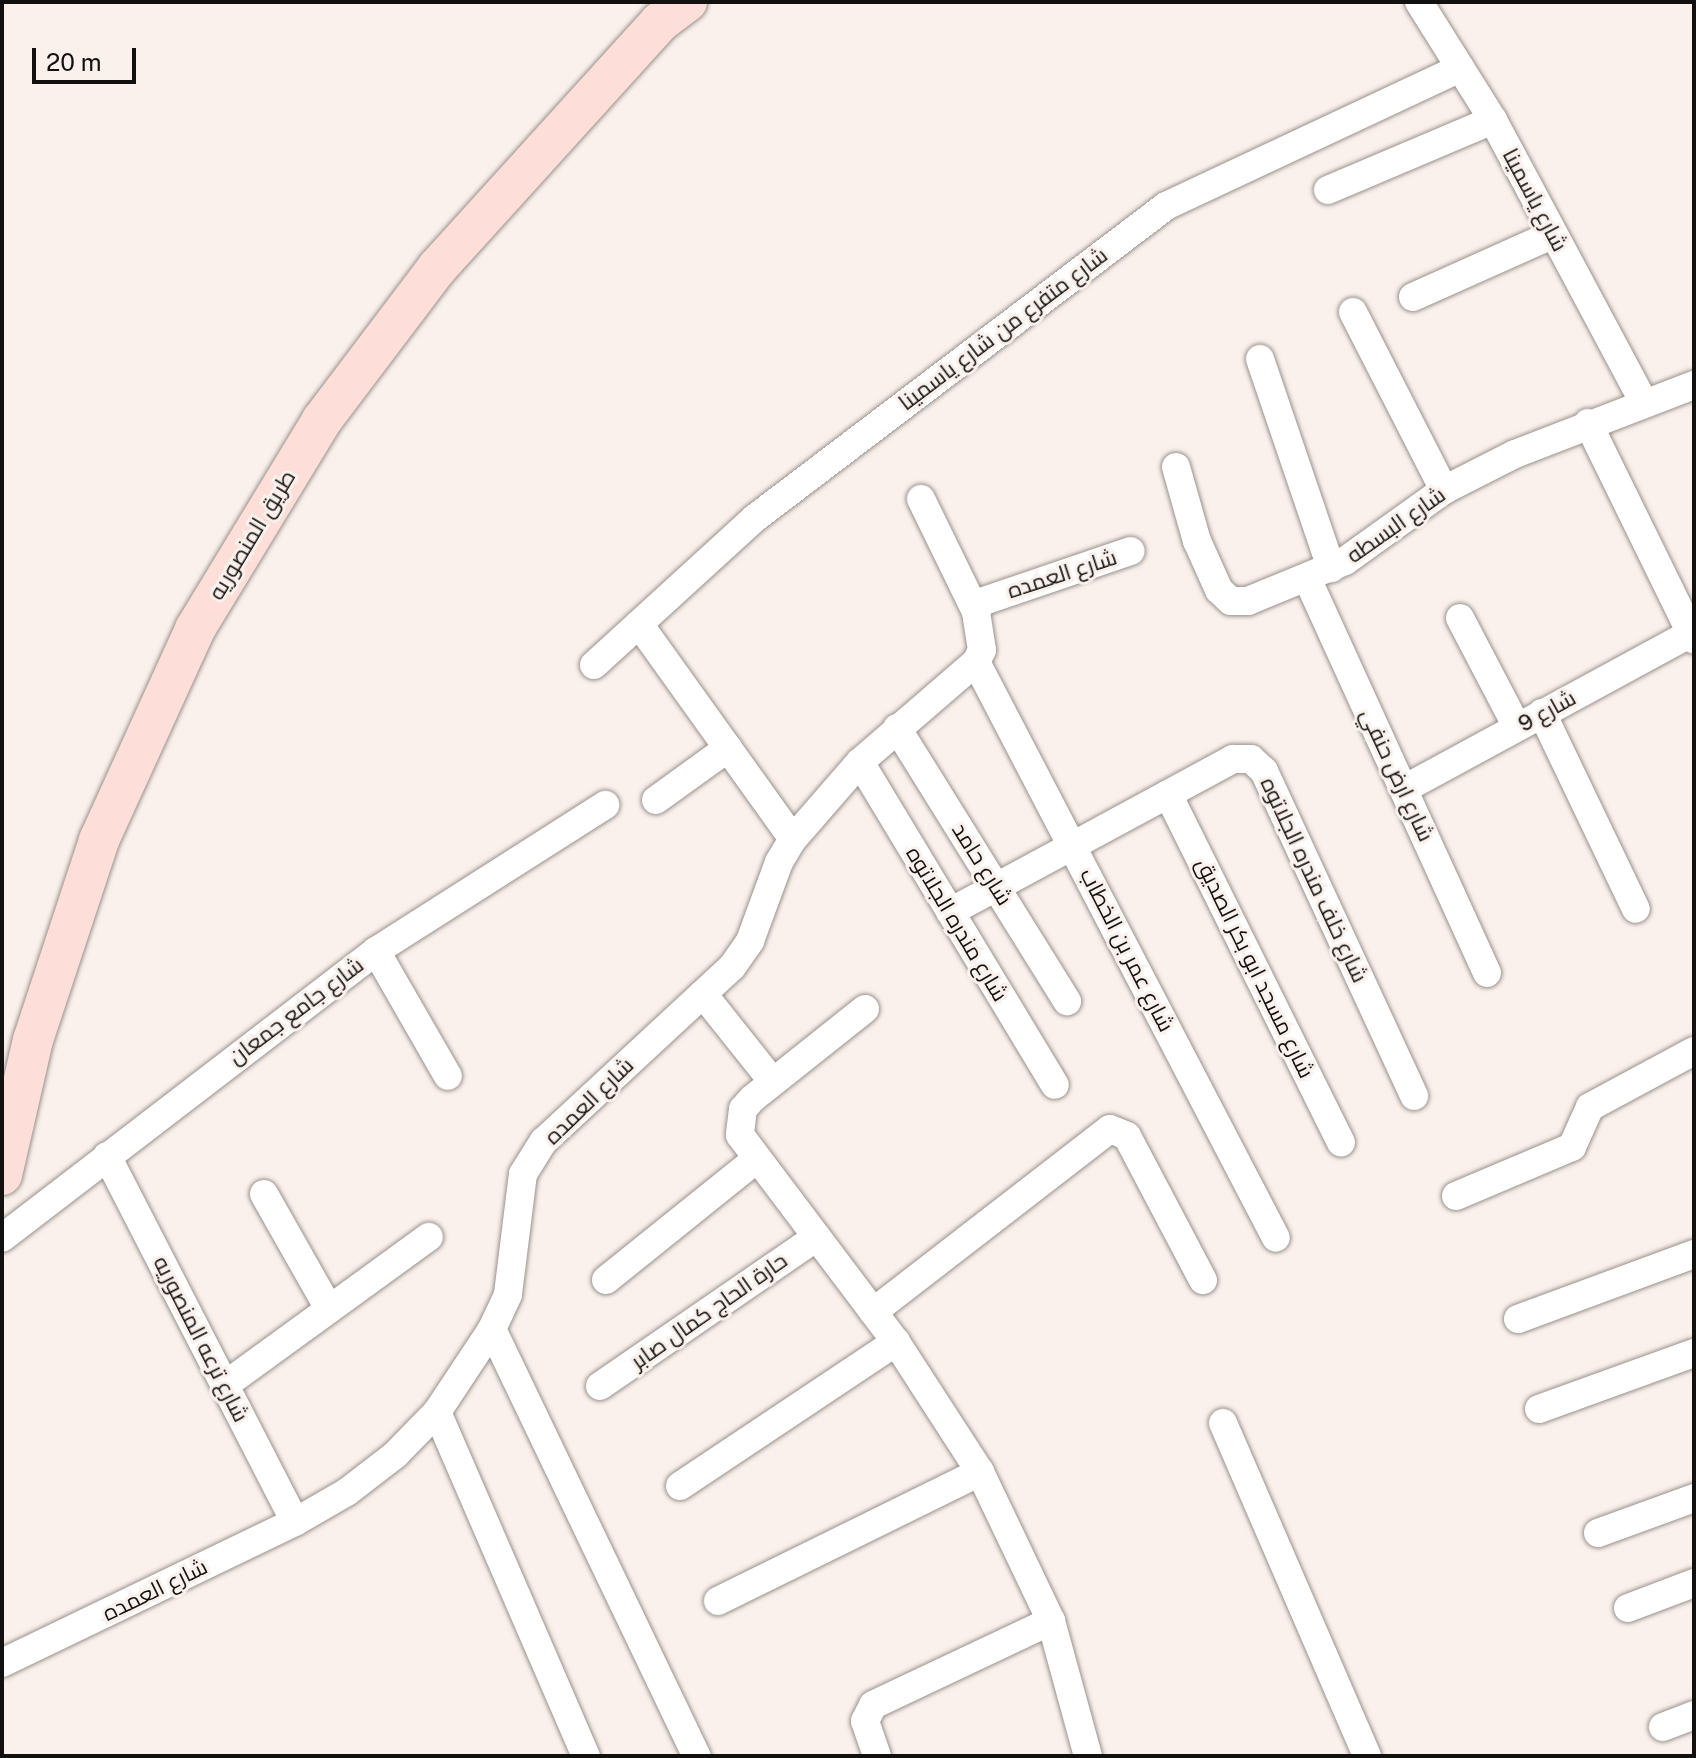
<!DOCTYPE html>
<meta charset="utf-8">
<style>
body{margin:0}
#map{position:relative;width:1696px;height:1758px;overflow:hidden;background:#faf1ec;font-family:"Public Sans",Cairo,sans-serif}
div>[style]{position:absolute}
.roads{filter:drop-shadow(0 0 2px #99918c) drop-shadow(0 0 2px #99918c)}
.street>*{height:28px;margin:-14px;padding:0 14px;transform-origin:14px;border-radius:14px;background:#fff}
.secondary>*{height:40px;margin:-20px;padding:0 20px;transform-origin:20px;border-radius:20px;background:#feded8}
span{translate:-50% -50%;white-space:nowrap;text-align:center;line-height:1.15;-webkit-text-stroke:6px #faf1ec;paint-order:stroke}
.street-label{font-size:22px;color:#13110f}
.frame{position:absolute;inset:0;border:4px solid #13110f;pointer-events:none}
.scale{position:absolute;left:32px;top:48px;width:104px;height:36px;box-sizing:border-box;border:4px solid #13110f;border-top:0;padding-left:10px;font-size:24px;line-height:28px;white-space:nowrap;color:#13110f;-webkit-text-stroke:6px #faf1ec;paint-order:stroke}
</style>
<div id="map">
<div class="roads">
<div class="street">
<i style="left:1419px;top:2px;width:139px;rotate:57.9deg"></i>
<i style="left:1493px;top:120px;width:321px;rotate:61.9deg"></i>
<i style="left:1328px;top:190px;width:179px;rotate:-23deg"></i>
<i style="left:1413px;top:297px;width:154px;rotate:-24.1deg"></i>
<i style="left:1353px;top:312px;width:200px;rotate:62.9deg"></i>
<i style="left:1260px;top:359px;width:221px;rotate:71.2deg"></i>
<i style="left:1588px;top:423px;width:241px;rotate:63.9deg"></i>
<i style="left:1176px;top:467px;width:77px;rotate:74.2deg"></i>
<i style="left:1197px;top:541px;width:54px;rotate:65.8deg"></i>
<i style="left:1219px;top:590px;width:16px;rotate:43deg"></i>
<i style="left:1231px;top:601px;width:17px"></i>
<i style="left:1248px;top:601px;width:105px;rotate:-22.4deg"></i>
<i style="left:1345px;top:561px;width:122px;rotate:-35.6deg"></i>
<i style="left:1444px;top:490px;width:80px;rotate:-26.9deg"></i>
<i style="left:1515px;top:454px;width:192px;rotate:-21.1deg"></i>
<i style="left:921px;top:499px;width:126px;rotate:64deg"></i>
<i style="left:1307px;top:578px;width:434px;rotate:65.5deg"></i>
<i style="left:1460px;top:618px;width:123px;rotate:62.4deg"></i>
<i style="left:639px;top:624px;width:264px;rotate:54.4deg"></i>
<i style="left:976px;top:662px;width:649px;rotate:62.49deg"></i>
<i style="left:594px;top:665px;width:218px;rotate:-42.4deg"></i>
<i style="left:755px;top:518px;width:516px;rotate:-37.2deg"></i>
<i style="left:1166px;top:206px;width:325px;rotate:-25.1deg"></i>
<i style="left:1542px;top:713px;width:217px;rotate:64.4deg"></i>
<i style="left:897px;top:728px;width:322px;rotate:58.1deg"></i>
<i style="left:860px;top:762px;width:377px;rotate:58.9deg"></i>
<i style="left:1404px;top:789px;width:327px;rotate:-28.5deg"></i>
<i style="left:1168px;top:794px;width:389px;rotate:63.6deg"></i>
<i style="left:656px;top:800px;width:89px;rotate:-35.8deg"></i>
<i style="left:950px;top:912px;width:322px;rotate:-28.4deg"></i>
<i style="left:1233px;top:759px;width:18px"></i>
<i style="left:1251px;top:759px;width:18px;rotate:43deg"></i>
<i style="left:1264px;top:771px;width:358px;rotate:65.2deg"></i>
<i style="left:376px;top:951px;width:144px;rotate:60.1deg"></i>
<i style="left:703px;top:994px;width:112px;rotate:51.5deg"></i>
<i style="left:865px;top:1009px;width:144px;rotate:141.5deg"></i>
<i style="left:752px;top:1099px;width:13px;rotate:132deg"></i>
<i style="left:743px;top:1109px;width:26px;rotate:97deg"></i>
<i style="left:740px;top:1135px;width:259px;rotate:53deg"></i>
<i style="left:896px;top:1342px;width:155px;rotate:57.1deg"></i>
<i style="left:980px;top:1472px;width:165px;rotate:64.5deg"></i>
<i style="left:1051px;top:1621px;width:140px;rotate:74.7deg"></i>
<i style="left:107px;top:1156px;width:411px;rotate:62.8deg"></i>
<i style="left:264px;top:1194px;width:132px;rotate:60.5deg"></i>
<i style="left:1456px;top:1196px;width:126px;rotate:-22.9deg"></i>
<i style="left:1572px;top:1147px;width:44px;rotate:-65.8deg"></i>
<i style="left:1590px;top:1107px;width:118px;rotate:-28.3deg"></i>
<i style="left:2px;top:1238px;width:471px;rotate:-37.5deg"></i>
<i style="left:376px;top:951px;width:272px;rotate:-32.5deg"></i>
<i style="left:606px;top:1280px;width:191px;rotate:-38.8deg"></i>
<i style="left:873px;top:1312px;width:299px;rotate:-37.7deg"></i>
<i style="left:1110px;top:1129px;width:18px;rotate:22deg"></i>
<i style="left:1127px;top:1136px;width:163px;rotate:62.2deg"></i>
<i style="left:1518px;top:1319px;width:188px;rotate:-20.3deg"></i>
<i style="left:492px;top:1329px;width:474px;rotate:64.4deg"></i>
<i style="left:225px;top:1385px;width:252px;rotate:-36deg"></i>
<i style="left:600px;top:1386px;width:263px;rotate:-34.5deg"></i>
<i style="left:1539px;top:1409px;width:165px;rotate:-19.9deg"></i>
<i style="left:437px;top:1412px;width:375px;rotate:66.6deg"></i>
<i style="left:1223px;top:1423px;width:363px;rotate:66.6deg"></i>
<i style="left:680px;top:1486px;width:260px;rotate:-33.7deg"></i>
<i style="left:1598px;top:1533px;width:102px;rotate:-20deg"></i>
<i style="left:718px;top:1601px;width:292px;rotate:-26.2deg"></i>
<i style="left:1628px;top:1608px;width:71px;rotate:-20.7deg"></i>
<i style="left:2px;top:1663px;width:325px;rotate:-25.7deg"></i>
<i style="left:295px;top:1522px;width:60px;rotate:-30deg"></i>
<i style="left:347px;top:1492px;width:61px;rotate:-37.6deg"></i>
<i style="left:395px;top:1455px;width:60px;rotate:-45.7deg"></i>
<i style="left:437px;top:1412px;width:100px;rotate:-56.5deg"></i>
<i style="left:492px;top:1329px;width:38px;rotate:-65deg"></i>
<i style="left:508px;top:1294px;width:121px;rotate:-82.9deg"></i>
<i style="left:523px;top:1174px;width:39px;rotate:-58deg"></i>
<i style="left:544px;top:1141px;width:256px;rotate:-42.8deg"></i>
<i style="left:732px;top:967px;width:32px;rotate:-55deg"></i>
<i style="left:750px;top:941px;width:84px;rotate:-69.8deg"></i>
<i style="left:779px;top:862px;width:27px;rotate:-59deg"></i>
<i style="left:793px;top:839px;width:102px;rotate:-49deg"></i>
<i style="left:860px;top:762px;width:153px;rotate:-40.8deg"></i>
<i style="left:976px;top:662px;width:13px;rotate:-63deg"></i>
<i style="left:982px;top:650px;width:38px;rotate:-99deg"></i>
<i style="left:976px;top:612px;width:11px;rotate:-63deg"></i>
<i style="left:981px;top:602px;width:158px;rotate:-18.8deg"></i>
<i style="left:1663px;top:1727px;width:33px;rotate:-21deg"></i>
<i style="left:877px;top:1756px;width:37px;rotate:-109deg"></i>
<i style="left:865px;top:1721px;width:18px;rotate:-63deg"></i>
<i style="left:873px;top:1705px;width:197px;rotate:-25.3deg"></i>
</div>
<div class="secondary">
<i style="left:2px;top:1175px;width:139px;rotate:-77.1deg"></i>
<i style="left:33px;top:1040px;width:211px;rotate:-71.7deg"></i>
<i style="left:99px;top:840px;width:232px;rotate:-65.5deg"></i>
<i style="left:195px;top:629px;width:245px;rotate:-58.7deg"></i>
<i style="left:322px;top:420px;width:191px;rotate:-52.9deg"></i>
<i style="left:437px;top:268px;width:332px;rotate:-47.8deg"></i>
<i style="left:660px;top:22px;width:34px;rotate:-37deg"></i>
</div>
</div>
<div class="street-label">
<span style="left:1535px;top:200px;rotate:62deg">شارع ياسمينا</span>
<span style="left:1003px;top:329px;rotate:-37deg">شارع متفرع من شارع ياسمينا</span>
<span style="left:1396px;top:525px;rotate:-35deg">شارع البسطه</span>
<span style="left:252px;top:535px;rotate:-59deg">طريق المنصوريه</span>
<span style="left:1062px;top:574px;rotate:-18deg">شارع العمده</span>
<span style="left:1547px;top:711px;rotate:-29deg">شارع 9</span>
<span style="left:1397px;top:775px;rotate:65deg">شارع ارض حنفي</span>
<span style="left:982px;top:864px;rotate:58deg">شارع حامد</span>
<span style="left:1314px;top:880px;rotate:65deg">شارع خلف مندره الجلاتوه</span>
<span style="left:957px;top:924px;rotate:59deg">شارع مندره الجلاتوه</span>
<span style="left:1127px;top:950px;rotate:63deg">شارع عمر بن الخطاب</span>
<span style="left:1255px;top:968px;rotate:64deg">شارع مسجد ابو بكر الصديق</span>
<span style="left:296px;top:1011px;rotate:-37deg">شارع جامع جمعان</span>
<span style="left:589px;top:1101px;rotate:-44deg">شارع العمده</span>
<span style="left:709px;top:1311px;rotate:-35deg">حارة الحاج كمال صابر</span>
<span style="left:201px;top:1339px;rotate:63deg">شارع ترعه المنصوريه</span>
<span style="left:155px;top:1590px;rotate:-26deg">شارع العمده</span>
</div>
<div class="frame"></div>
<div class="scale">20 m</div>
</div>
